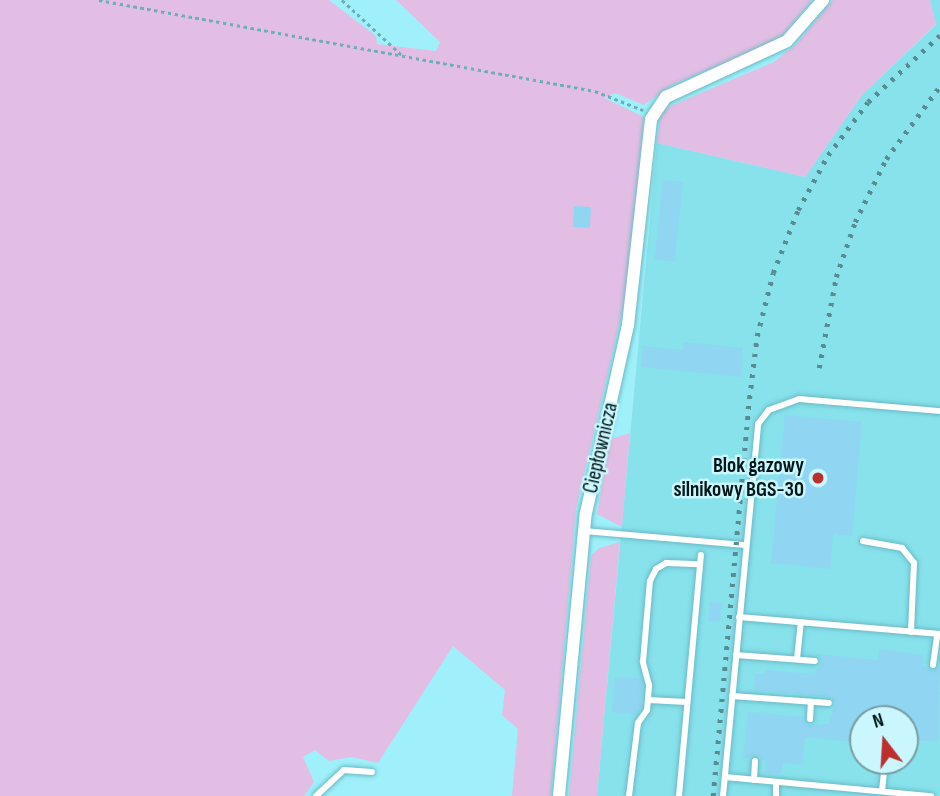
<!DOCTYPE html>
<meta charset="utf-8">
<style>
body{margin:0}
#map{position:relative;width:940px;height:796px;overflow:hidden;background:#9ff0fa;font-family:"Sofia Sans Condensed",sans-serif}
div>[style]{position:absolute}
.built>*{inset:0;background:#87e2ec}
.green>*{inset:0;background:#e3bee4}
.building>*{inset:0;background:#90d5f2;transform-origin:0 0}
.path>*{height:2.5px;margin-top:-1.25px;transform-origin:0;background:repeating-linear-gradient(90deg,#6faeb6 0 3.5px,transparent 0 7px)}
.roads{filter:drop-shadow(0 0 2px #6bbbc5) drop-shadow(0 0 2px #6bbbc5)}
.service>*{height:6px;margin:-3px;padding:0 3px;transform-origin:3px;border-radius:3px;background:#fff}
.minor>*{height:12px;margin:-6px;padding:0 6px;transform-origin:6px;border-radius:6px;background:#fff}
.rail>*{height:4.5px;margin-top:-2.25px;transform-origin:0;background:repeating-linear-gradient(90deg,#568c92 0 3.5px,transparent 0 10.5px)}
.dots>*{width:19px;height:19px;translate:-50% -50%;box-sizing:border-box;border:4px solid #c9f7fd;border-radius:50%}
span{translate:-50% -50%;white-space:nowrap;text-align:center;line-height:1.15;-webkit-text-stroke:5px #c9f7fd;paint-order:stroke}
.street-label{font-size:21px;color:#00171a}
.poi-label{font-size:21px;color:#00171a;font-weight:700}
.right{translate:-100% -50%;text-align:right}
.north{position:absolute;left:849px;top:705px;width:70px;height:70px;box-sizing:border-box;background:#c9f7fd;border:2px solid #799da2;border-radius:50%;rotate:343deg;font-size:19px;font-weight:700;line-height:28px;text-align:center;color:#00171a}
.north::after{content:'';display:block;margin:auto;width:24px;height:32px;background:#bd2e2e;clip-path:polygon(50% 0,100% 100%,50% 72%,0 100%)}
</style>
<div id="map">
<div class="built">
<i style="clip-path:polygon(evenodd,930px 0,940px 0,940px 796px,597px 796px,657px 143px,805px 177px,862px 95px,936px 25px,930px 0,863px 719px,905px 719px,905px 761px,863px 761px,863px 719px)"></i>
</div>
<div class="green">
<i style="clip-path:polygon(0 0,329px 0,376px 36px,377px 44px,436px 51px,440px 42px,396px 0,812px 0,778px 41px,672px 85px,644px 105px,615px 93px,604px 98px,644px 117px,628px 286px,576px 509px,551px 796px,512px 796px,518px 729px,502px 715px,505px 690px,453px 646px,378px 763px,351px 757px,329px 761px,315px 750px,303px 757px,314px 782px,304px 796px,0 796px)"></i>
<i style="clip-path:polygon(833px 0,930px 0,936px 24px,862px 95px,805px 177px,657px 143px,661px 110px,774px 62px,796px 44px)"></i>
<i style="clip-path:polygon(630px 433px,623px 515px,622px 527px,597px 514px,610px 439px)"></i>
<i style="clip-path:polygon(620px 542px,597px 796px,569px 796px,591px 556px,599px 548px)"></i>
</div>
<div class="building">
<i style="left:663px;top:180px;width:20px;height:80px;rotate:6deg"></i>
<i style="left:574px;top:206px;width:17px;height:21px;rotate:3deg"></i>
<i style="clip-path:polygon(684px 342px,743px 348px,741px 377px,641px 367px,643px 346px,683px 350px)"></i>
<i style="clip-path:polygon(785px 415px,862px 422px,852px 536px,833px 534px,830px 569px,771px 563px)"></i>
<i style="left:710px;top:602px;width:12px;height:19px;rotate:5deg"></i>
<i style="clip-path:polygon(879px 649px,923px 655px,922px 665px,932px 670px,940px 667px,938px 742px,905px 739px,905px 719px,863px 719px,863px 743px,805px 737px,802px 765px,783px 763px,781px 774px,765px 773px,766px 761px,757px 756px,743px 759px,748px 712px,804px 717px,809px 725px,828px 724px,835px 704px,831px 697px,754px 690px,755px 674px,765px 674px,765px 670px,814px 674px,821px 662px,816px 654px,878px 660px)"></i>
<i style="clip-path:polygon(615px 677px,642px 679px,641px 708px,637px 715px,612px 712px)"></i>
</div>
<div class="path">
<i style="left:99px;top:0;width:504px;rotate:10.4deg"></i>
<i style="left:595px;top:91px;width:52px;rotate:21.6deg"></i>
<i style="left:342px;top:0;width:83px;rotate:42.6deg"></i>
</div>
<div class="roads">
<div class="service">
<i style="left:584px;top:531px;width:162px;rotate:5deg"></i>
<i style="left:863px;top:541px;width:40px;rotate:10deg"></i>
<i style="left:902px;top:548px;width:19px;rotate:51deg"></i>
<i style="left:914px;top:563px;width:69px;rotate:92.5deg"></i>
<i style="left:739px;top:617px;width:202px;rotate:4.8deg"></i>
<i style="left:736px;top:655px;width:79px;rotate:4.3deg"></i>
<i style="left:797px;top:659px;width:37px;rotate:-84deg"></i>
<i style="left:933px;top:665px;width:30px;rotate:-82deg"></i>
<i style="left:732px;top:696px;width:97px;rotate:4.1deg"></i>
<i style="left:648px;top:700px;width:39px;rotate:3deg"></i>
<i style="left:810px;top:719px;width:17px;rotate:-87deg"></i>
<i style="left:725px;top:777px;width:207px;rotate:5.3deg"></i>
<i style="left:754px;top:780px;width:19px;rotate:-87deg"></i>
<i style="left:882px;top:791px;width:30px;rotate:-84deg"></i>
<i style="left:316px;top:796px;width:38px;rotate:-43deg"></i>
<i style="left:344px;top:770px;width:28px;rotate:4deg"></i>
<i style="left:629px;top:796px;width:74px;rotate:-83deg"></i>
<i style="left:638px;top:723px;width:16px;rotate:-55deg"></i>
<i style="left:647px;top:710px;width:25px;rotate:-85deg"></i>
<i style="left:649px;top:685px;width:24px;rotate:-105deg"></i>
<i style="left:643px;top:662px;width:81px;rotate:-85.1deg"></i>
<i style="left:650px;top:581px;width:13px;rotate:-63deg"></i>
<i style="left:656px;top:569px;width:12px;rotate:-31deg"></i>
<i style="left:666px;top:563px;width:34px;rotate:2deg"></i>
<i style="left:679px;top:796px;width:242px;rotate:-84.8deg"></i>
<i style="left:723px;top:796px;width:374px;rotate:-84.6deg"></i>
<i style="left:758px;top:424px;width:18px;rotate:-52deg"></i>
<i style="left:769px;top:410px;width:32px;rotate:-20deg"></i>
<i style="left:799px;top:399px;width:142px;rotate:4.9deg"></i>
<i style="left:776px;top:796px;width:14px;rotate:-90deg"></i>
</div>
<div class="minor">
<i style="left:559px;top:796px;width:284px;rotate:-84.6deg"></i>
<i style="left:586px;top:513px;width:193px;rotate:-77.4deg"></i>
<i style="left:628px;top:325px;width:207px;rotate:-83.6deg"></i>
<i style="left:651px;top:119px;width:27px;rotate:-56deg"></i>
<i style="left:666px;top:97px;width:133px;rotate:-24.8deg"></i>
<i style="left:787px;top:41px;width:55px;rotate:-48.7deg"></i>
</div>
</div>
<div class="rail">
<i style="left:819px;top:368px;width:93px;rotate:-79.4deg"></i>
<i style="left:836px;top:277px;width:58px;rotate:-70.9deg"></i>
<i style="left:855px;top:222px;width:70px;rotate:-63.8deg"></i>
<i style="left:886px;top:159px;width:91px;rotate:-53.5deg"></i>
<i style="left:713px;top:796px;width:389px;rotate:-84.8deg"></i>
<i style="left:748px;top:409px;width:74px;rotate:-83deg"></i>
<i style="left:757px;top:336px;width:65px;rotate:-75.7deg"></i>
<i style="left:773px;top:273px;width:68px;rotate:-68.4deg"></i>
<i style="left:798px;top:210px;width:63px;rotate:-61.4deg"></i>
<i style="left:828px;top:155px;width:66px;rotate:-53deg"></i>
<i style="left:868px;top:102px;width:98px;rotate:-42.9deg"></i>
</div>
<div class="dots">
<i style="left:818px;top:478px;background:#bd2e2e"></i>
</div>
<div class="street-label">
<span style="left:601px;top:448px;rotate:-77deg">Ciepłownicza</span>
</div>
<div class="poi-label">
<span class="right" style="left:804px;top:478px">Blok gazowy<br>silnikowy BGS-30</span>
</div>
<div class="north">N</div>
</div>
